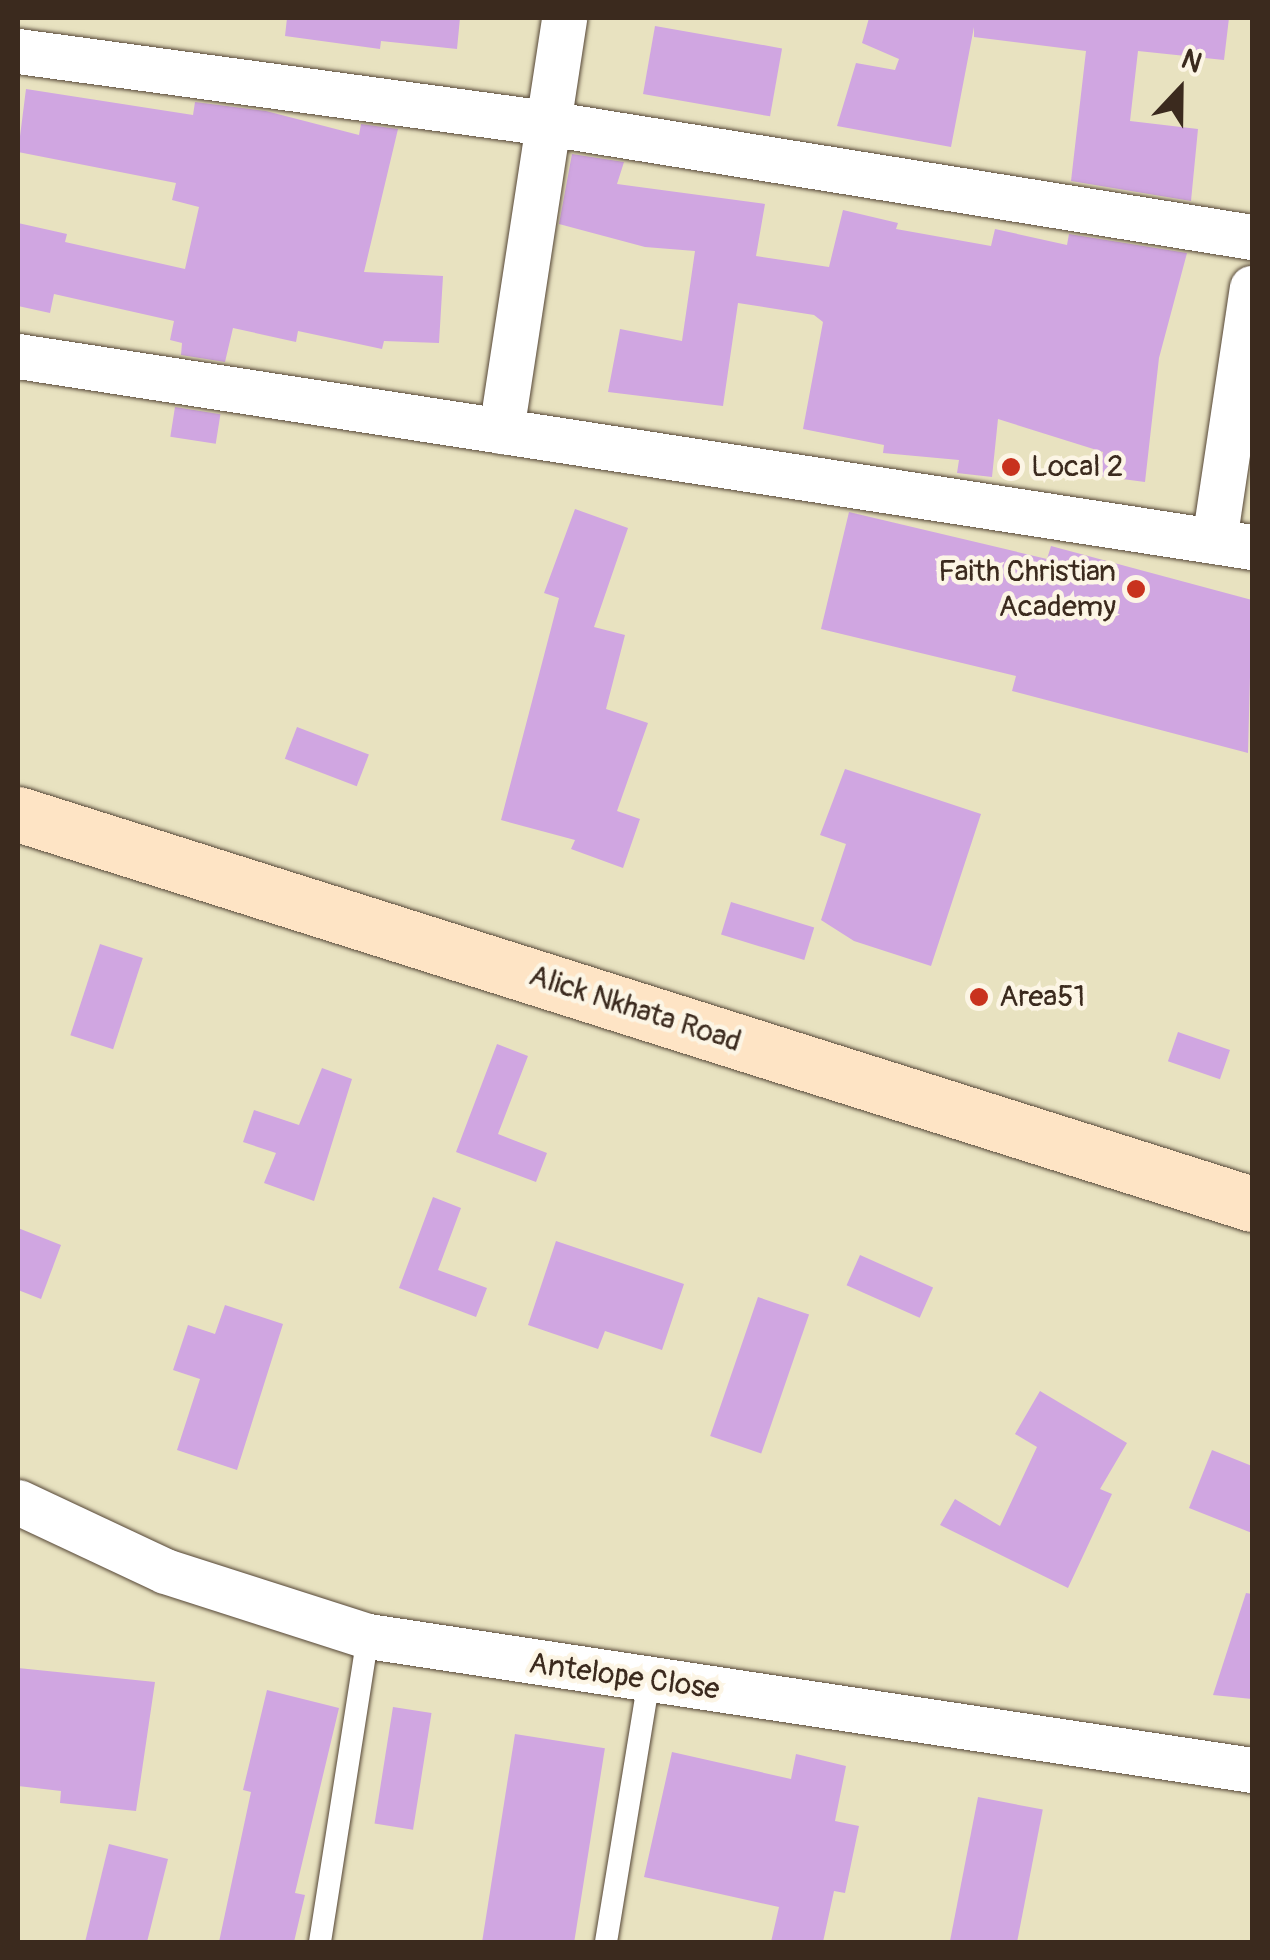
<!DOCTYPE html>
<style>
body{margin:0}
#map{position:relative;width:1270px;height:1960px;overflow:hidden;background:#e8e2c0;font-family:Pangolin,sans-serif}
div>[style]{position:absolute}
.building>*{inset:0;background:#d0a6e1;transform-origin:0 0}
.roads{filter:drop-shadow(0 0 2px #554636) drop-shadow(0 0 2px #554636)}
.service>*{height:22px;margin:-11px;padding:0 11px;transform-origin:11px;border-radius:11px;background:#fff}
.minor>*{height:45px;margin:-22.5px;padding:0 22.5px;transform-origin:22.5px;border-radius:22.5px;background:#fff}
.secondary>*{height:55px;margin:-27.5px;padding:0 27.5px;transform-origin:27.5px;border-radius:27.5px;background:#fee4c5}
.dots>*{width:28px;height:28px;translate:-50% -50%;box-sizing:border-box;border:5px solid #fcf5e5;border-radius:50%}
span{translate:-50% -50%;white-space:nowrap;text-align:center;line-height:1.15;-webkit-text-stroke:9px #fcf5e5;paint-order:stroke}
.poi-label{font-size:30px;color:#3b2a1e}
.left{translate:0 -50%;text-align:left}
.right{translate:-100% -50%;text-align:right}
.street-label{font-size:30px;color:#3b2a1e}
.frame{position:absolute;inset:0;border:20px solid #3b2a1e;pointer-events:none}
.north{position:absolute;left:1130px;top:40px;width:100px;height:100px;-webkit-text-stroke:8px #fcf5e5;paint-order:stroke;rotate:22deg;font-size:28px;font-weight:700;line-height:40px;text-align:center;color:#3b2a1e}
.north::after{content:'';display:block;margin:auto;width:35px;height:45px;background:#3b2a1e;clip-path:polygon(50% 0,100% 100%,50% 72%,0 100%)}
</style>
<div id="map">
<div class="building">
<i style="clip-path:polygon(287px 18px,460px 18px,457px 49px,381px 41px,380px 49px,285px 36px)"></i>
<i style="clip-path:polygon(869px 18px,1229px 18px,1224px 60px,1138px 51px,1130px 121px,1198px 129px,1191px 201px,1071px 181px,1086px 51px,974px 37px,974px 27px,951px 147px,837px 126px,856px 63px,895px 70px,899px 59px,862px 43px)"></i>
<i style="left:655px;top:26px;width:129px;height:69px;rotate:10deg"></i>
<i style="clip-path:polygon(26px 89px,193px 115px,195px 102px,266px 111px,359px 135px,361px 124px,398px 129px,364px 272px,443px 276px,439px 343px,384px 341px,382px 349px,298px 331px,296px 342px,233px 328px,225px 362px,181px 355px,182px 343px,170px 340px,174px 321px,54px 294px,50px 313px,18px 306px,18px 223px,67px 234px,65px 242px,185px 269px,199px 207px,172px 200px,176px 183px,18px 152px)"></i>
<i style="clip-path:polygon(572px 154px,624px 162px,617px 184px,765px 204px,756px 256px,829px 267px,843px 210px,898px 223px,896px 229px,991px 246px,995px 229px,1067px 245px,1069px 234px,1187px 253px,1159px 358px,1145px 482px,1100px 476px,1103px 452px,998px 419px,992px 477px,957px 473px,959px 460px,883px 453px,884px 445px,803px 429px,823px 322px,814px 315px,738px 303px,723px 406px,608px 392px,620px 329px,682px 341px,695px 251px,645px 247px,559px 224px)"></i>
<i style="left:175px;top:407px;width:46px;height:30px;rotate:9deg"></i>
<i style="clip-path:polygon(575px 509px,628px 528px,594px 627px,625px 635px,606px 709px,648px 723px,617px 811px,640px 819px,623px 868px,571px 849px,575px 840px,501px 820px,559px 598px,544px 593px)"></i>
<i style="clip-path:polygon(849px 512px,1047px 559px,1051px 546px,1252px 600px,1248px 753px,1012px 691px,1016px 676px,821px 629px)"></i>
<i style="left:297px;top:727px;width:77px;height:34px;rotate:21deg"></i>
<i style="clip-path:polygon(845px 769px,981px 814px,931px 966px,854px 941px,821px 920px,846px 844px,820px 835px)"></i>
<i style="left:731px;top:902px;width:87px;height:34px;rotate:17deg"></i>
<i style="left:100px;top:944px;width:45px;height:96px;rotate:18deg"></i>
<i style="left:1178px;top:1032px;width:55px;height:31px;rotate:19deg"></i>
<i style="clip-path:polygon(497px 1044px,528px 1056px,498px 1134px,547px 1153px,536px 1182px,456px 1152px)"></i>
<i style="clip-path:polygon(322px 1068px,352px 1079px,314px 1201px,264px 1183px,276px 1153px,243px 1142px,254px 1110px,299px 1125px)"></i>
<i style="clip-path:polygon(433px 1197px,461px 1208px,438px 1270px,487px 1288px,476px 1317px,399px 1288px)"></i>
<i style="clip-path:polygon(18px 1228px,61px 1245px,41px 1299px,18px 1290px)"></i>
<i style="clip-path:polygon(556px 1241px,684px 1284px,662px 1350px,605px 1331px,598px 1349px,528px 1325px)"></i>
<i style="left:860px;top:1255px;width:80px;height:33px;rotate:24deg"></i>
<i style="left:758px;top:1297px;width:54px;height:147px;rotate:19deg"></i>
<i style="clip-path:polygon(225px 1305px,283px 1324px,237px 1470px,177px 1450px,200px 1379px,173px 1370px,188px 1325px,215px 1334px)"></i>
<i style="clip-path:polygon(1040px 1391px,1127px 1443px,1100px 1489px,1112px 1494px,1068px 1588px,940px 1525px,955px 1499px,1000px 1526px,1037px 1447px,1015px 1434px)"></i>
<i style="clip-path:polygon(1212px 1450px,1252px 1466px,1252px 1533px,1189px 1508px)"></i>
<i style="clip-path:polygon(1246px 1593px,1252px 1594px,1252px 1699px,1213px 1695px)"></i>
<i style="clip-path:polygon(18px 1668px,155px 1682px,136px 1811px,60px 1803px,61px 1791px,18px 1786px)"></i>
<i style="clip-path:polygon(267px 1690px,339px 1708px,295px 1893px,305px 1895px,294px 1942px,219px 1942px,251px 1792px,243px 1790px)"></i>
<i style="left:393px;top:1707px;width:39px;height:118px;rotate:9deg"></i>
<i style="left:515px;top:1734px;width:91px;height:210px;rotate:9deg"></i>
<i style="clip-path:polygon(672px 1752px,791px 1779px,796px 1754px,846px 1766px,835px 1821px,859px 1826px,845px 1893px,834px 1891px,823px 1942px,771px 1942px,779px 1907px,644px 1877px)"></i>
<i style="left:978px;top:1797px;width:66px;height:148px;rotate:11deg"></i>
<i style="clip-path:polygon(109px 1844px,168px 1859px,147px 1942px,85px 1942px)"></i>
</div>
<div class="roads">
<div class="service">
<i style="left:320px;top:1942px;width:310px;rotate:-81.1deg"></i>
<i style="left:606px;top:1942px;width:266px;rotate:-80.7deg"></i>
</div>
<div class="minor">
<i style="left:18px;top:51px;width:534px;rotate:7.75deg"></i>
<i style="left:547px;top:123px;width:714px;rotate:9.19deg"></i>
<i style="left:18px;top:356px;width:1249px;rotate:8.8deg"></i>
<i style="left:501px;top:431px;width:418px;rotate:-81.3deg"></i>
<i style="left:1214px;top:541px;width:256px;rotate:-81.5deg"></i>
<i style="left:18px;top:1502px;width:162px;rotate:25.1deg"></i>
<i style="left:165px;top:1571px;width:213px;rotate:17.8deg"></i>
<i style="left:368px;top:1636px;width:894px;rotate:8.62deg"></i>
</div>
<div class="secondary">
<i style="left:18px;top:814px;width:1294px;rotate:17.54deg"></i>
</div>
</div>
<div class="dots">
<i style="left:1011px;top:467px;background:#c8321e"></i>
<i style="left:1136px;top:589px;background:#c8321e"></i>
<i style="left:979px;top:997px;background:#c8321e"></i>
</div>
<div class="poi-label">
<span class="left" style="left:1031px;top:467px">Local 2</span>
<span class="right" style="left:1116px;top:589px">Faith Christian<br>Academy</span>
<span class="left" style="left:999px;top:997px">Area51</span>
</div>
<div class="street-label">
<span style="left:635px;top:1009px;rotate:18deg">Alick Nkhata Road</span>
<span style="left:624px;top:1677px;rotate:8deg">Antelope Close</span>
</div>
<div class="frame"></div>
<div class="north">N</div>
</div>
